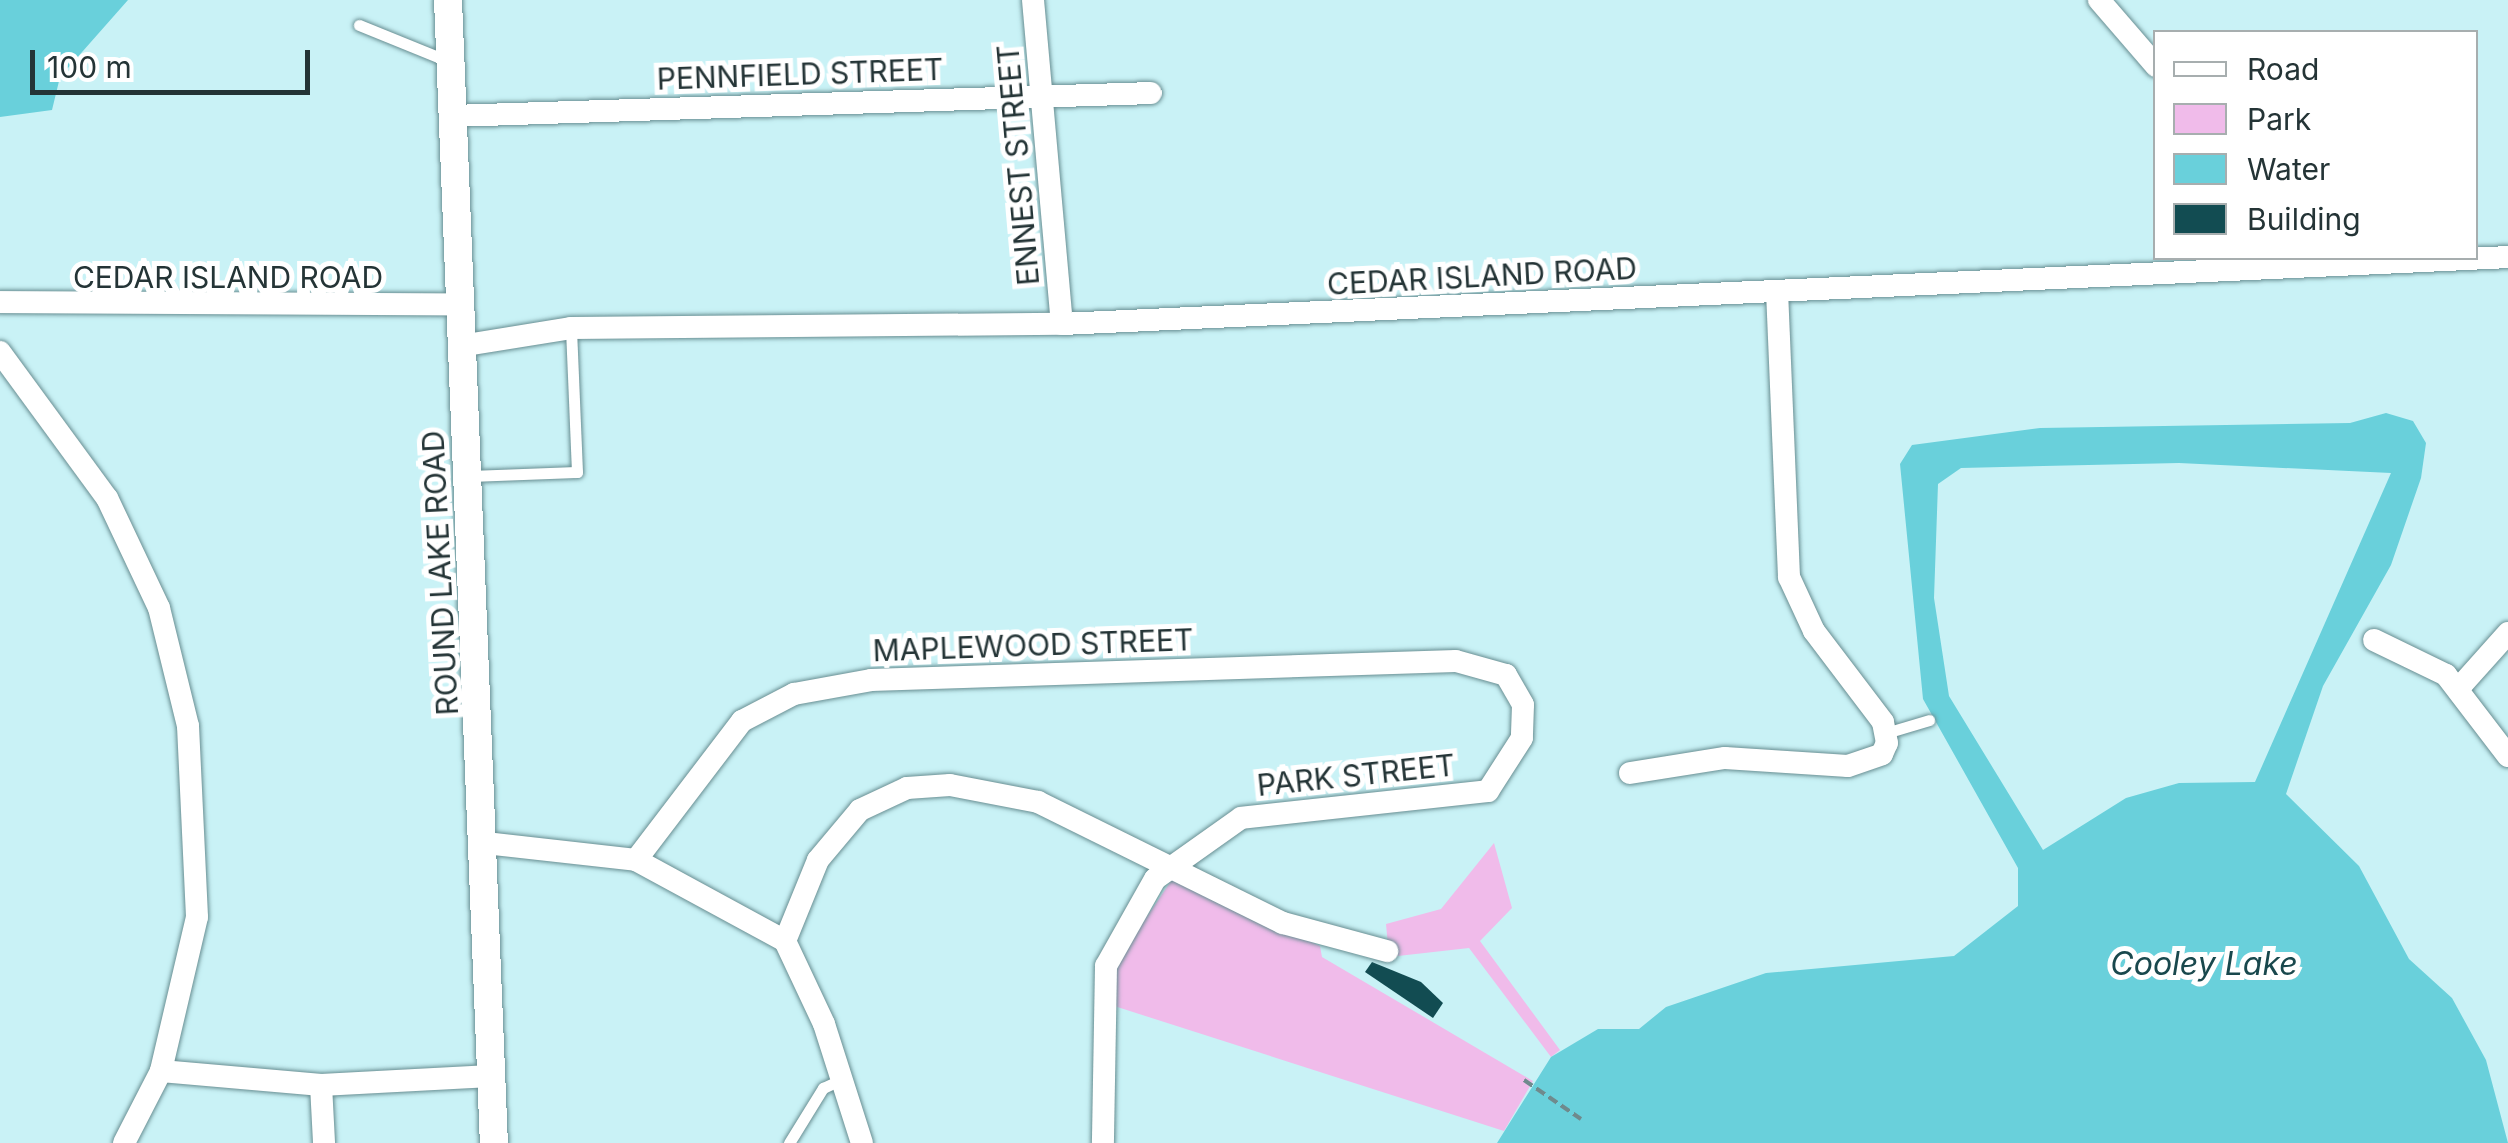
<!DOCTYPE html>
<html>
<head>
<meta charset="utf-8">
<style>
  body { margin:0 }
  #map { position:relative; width:2508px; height:1143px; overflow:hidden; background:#c9f2f6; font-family:Inter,sans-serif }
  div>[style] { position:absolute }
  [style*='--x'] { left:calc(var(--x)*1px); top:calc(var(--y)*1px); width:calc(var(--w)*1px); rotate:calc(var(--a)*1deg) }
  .green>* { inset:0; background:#f0bbea }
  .water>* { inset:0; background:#69d0db }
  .building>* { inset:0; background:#124c52 }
  .path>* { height:4px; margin-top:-2px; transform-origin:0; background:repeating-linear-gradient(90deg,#6f8a8d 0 10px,transparent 0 15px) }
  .roads { filter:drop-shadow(0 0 2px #688e92) drop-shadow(0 0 2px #688e92) }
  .service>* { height:11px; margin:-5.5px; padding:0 5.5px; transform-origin:5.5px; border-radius:5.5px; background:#fff }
  .minor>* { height:22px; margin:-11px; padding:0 11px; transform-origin:11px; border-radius:11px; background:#fff }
  .tertiary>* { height:28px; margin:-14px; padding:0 14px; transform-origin:14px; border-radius:14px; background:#fff }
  span { translate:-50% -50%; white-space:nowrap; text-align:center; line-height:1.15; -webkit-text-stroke:10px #fff; paint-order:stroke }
  .street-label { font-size:30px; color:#243436 }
  .water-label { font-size:32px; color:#19484d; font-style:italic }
  .legend { position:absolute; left:2153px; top:30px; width:325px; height:230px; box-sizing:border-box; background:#fff; border:2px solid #a7aeaf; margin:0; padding:12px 18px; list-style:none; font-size:30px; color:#243436 }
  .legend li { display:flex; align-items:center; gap:20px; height:50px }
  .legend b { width:50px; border:2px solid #a7aeaf }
  .scale { position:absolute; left:30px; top:50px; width:280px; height:45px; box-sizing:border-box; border:5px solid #243436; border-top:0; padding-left:12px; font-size:30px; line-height:35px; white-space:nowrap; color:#243436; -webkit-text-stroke:8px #fff; paint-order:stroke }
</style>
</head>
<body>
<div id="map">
  <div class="green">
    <div style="clip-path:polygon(1494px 843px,1512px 908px,1480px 941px,1560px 1050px,1551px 1057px,1469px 948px,1389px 957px,1386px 924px,1441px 909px)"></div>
    <div style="clip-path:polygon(1173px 878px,1320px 946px,1322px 957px,1533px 1081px,1504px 1131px,1108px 1004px,1113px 967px)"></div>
  </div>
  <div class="water">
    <div style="clip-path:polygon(0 0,128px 0,60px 77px,52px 110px,0 117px)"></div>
    <div style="clip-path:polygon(evenodd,2386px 413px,2413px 421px,2426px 443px,2421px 478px,2391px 565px,2323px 686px,2286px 794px,2359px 866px,2409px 959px,2452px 998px,2486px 1060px,2508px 1143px,1497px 1143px,1551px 1057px,1598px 1029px,1639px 1029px,1666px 1007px,1766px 973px,1954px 956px,2018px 906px,2018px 868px,1923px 699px,1900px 464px,1912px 445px,2040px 428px,2350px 423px,2386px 413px,2179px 463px,2391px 473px,2255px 782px,2179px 783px,2126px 798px,2043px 850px,1949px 696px,1934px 598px,1938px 484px,1961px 468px,2179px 463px)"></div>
  </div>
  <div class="building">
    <div style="clip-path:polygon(1372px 962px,1421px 982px,1443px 1003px,1433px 1018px,1365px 972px)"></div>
  </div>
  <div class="path">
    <div style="--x:1524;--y:1080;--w:69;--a:34.4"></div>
  </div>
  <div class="roads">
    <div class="service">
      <div style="--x:359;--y:25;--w:98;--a:22.1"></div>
      <div style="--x:469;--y:476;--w:108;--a:-2.1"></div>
      <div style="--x:577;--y:472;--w:144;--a:-92.4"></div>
      <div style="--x:1886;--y:733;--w:45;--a:-16.8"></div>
      <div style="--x:789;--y:1143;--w:65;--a:-58.3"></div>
      <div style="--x:823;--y:1088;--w:21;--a:-25"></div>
    </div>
    <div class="minor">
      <div style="--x:1033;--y:0;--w:325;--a:84.9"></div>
      <div style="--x:2099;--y:0;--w:87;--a:49.2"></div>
      <div style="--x:452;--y:116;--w:699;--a:-1.88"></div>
      <div style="--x:0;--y:302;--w:458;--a:0.3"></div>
      <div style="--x:460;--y:346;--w:112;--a:-9.2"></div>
      <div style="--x:571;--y:328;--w:491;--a:-0.5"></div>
      <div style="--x:1062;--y:324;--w:1448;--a:-2.65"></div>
      <div style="--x:0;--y:352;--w:181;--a:53.8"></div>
      <div style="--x:107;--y:498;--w:122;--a:64.7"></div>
      <div style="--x:159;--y:608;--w:122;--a:76.2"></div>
      <div style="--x:188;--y:726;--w:191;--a:87.3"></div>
      <div style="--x:197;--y:917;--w:158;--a:103.2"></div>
      <div style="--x:161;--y:1071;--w:81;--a:117.2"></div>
      <div style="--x:2374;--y:640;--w:80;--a:25.9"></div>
      <div style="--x:2446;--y:675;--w:102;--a:52.6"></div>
      <div style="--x:2458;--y:689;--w:75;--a:-48.2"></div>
      <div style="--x:1630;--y:773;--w:96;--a:-9"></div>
      <div style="--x:1725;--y:758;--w:123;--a:3.7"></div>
      <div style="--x:1848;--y:766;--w:36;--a:-19"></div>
      <div style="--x:1882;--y:754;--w:12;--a:-66"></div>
      <div style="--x:1887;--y:743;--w:21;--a:-101"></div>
      <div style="--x:1883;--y:722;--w:114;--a:-127.2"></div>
      <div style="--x:1814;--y:631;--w:60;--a:-114.8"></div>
      <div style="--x:1789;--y:577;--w:285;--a:-92.4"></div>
      <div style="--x:485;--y:843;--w:152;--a:6.4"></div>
      <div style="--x:636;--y:860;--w:170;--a:28.5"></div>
      <div style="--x:785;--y:941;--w:92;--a:64.8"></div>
      <div style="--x:824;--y:1024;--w:125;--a:72.3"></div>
      <div style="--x:636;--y:860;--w:175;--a:-52.7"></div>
      <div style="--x:742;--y:721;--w:59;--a:-27.4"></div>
      <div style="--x:794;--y:694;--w:78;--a:-10.3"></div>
      <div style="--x:871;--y:680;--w:585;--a:-1.86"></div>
      <div style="--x:1456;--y:661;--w:52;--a:15.6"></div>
      <div style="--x:1506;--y:675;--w:34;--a:60"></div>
      <div style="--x:1523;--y:705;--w:33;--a:92"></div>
      <div style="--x:1522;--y:738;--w:63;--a:122.7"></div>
      <div style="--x:1488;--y:791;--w:248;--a:173.8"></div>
      <div style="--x:1241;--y:818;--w:105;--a:144.7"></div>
      <div style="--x:1155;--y:879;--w:100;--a:119.4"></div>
      <div style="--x:1106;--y:966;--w:177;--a:91"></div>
      <div style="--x:785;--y:941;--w:87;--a:-67.8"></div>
      <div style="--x:818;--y:860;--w:65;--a:-50"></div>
      <div style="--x:860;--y:810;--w:52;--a:-25.1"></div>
      <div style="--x:907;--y:788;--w:43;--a:-4"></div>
      <div style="--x:950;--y:785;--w:90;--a:10.9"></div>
      <div style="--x:1038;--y:802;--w:273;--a:26.3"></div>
      <div style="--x:1283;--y:923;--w:108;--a:15.1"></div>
      <div style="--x:161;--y:1071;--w:161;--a:5"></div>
      <div style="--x:321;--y:1085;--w:170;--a:-3"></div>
      <div style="--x:321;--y:1085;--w:58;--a:87"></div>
    </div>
    <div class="tertiary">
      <div style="--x:448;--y:0;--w:1144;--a:87.7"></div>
    </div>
  </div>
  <div class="street-label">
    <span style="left:800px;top:74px;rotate:-2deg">PENNFIELD STREET</span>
    <span style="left:1018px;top:165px;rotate:-95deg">ENNEST STREET</span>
    <span style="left:1482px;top:276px;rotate:-3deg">CEDAR ISLAND ROAD</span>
    <span style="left:228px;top:277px">CEDAR ISLAND ROAD</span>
    <span style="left:440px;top:573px;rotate:-93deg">ROUND LAKE ROAD</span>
    <span style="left:1033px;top:645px;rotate:-2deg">MAPLEWOOD STREET</span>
    <span style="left:1356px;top:775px;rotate:-6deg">PARK STREET</span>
  </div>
  <div class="water-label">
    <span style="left:2204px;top:964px">Cooley Lake</span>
  </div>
  <ul class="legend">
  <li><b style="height:12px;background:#fff"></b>Road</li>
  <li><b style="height:28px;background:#f0bbea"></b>Park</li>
  <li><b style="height:28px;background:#69d0db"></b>Water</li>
  <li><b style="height:28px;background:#124c52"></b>Building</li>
  </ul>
  <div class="scale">100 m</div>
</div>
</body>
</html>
